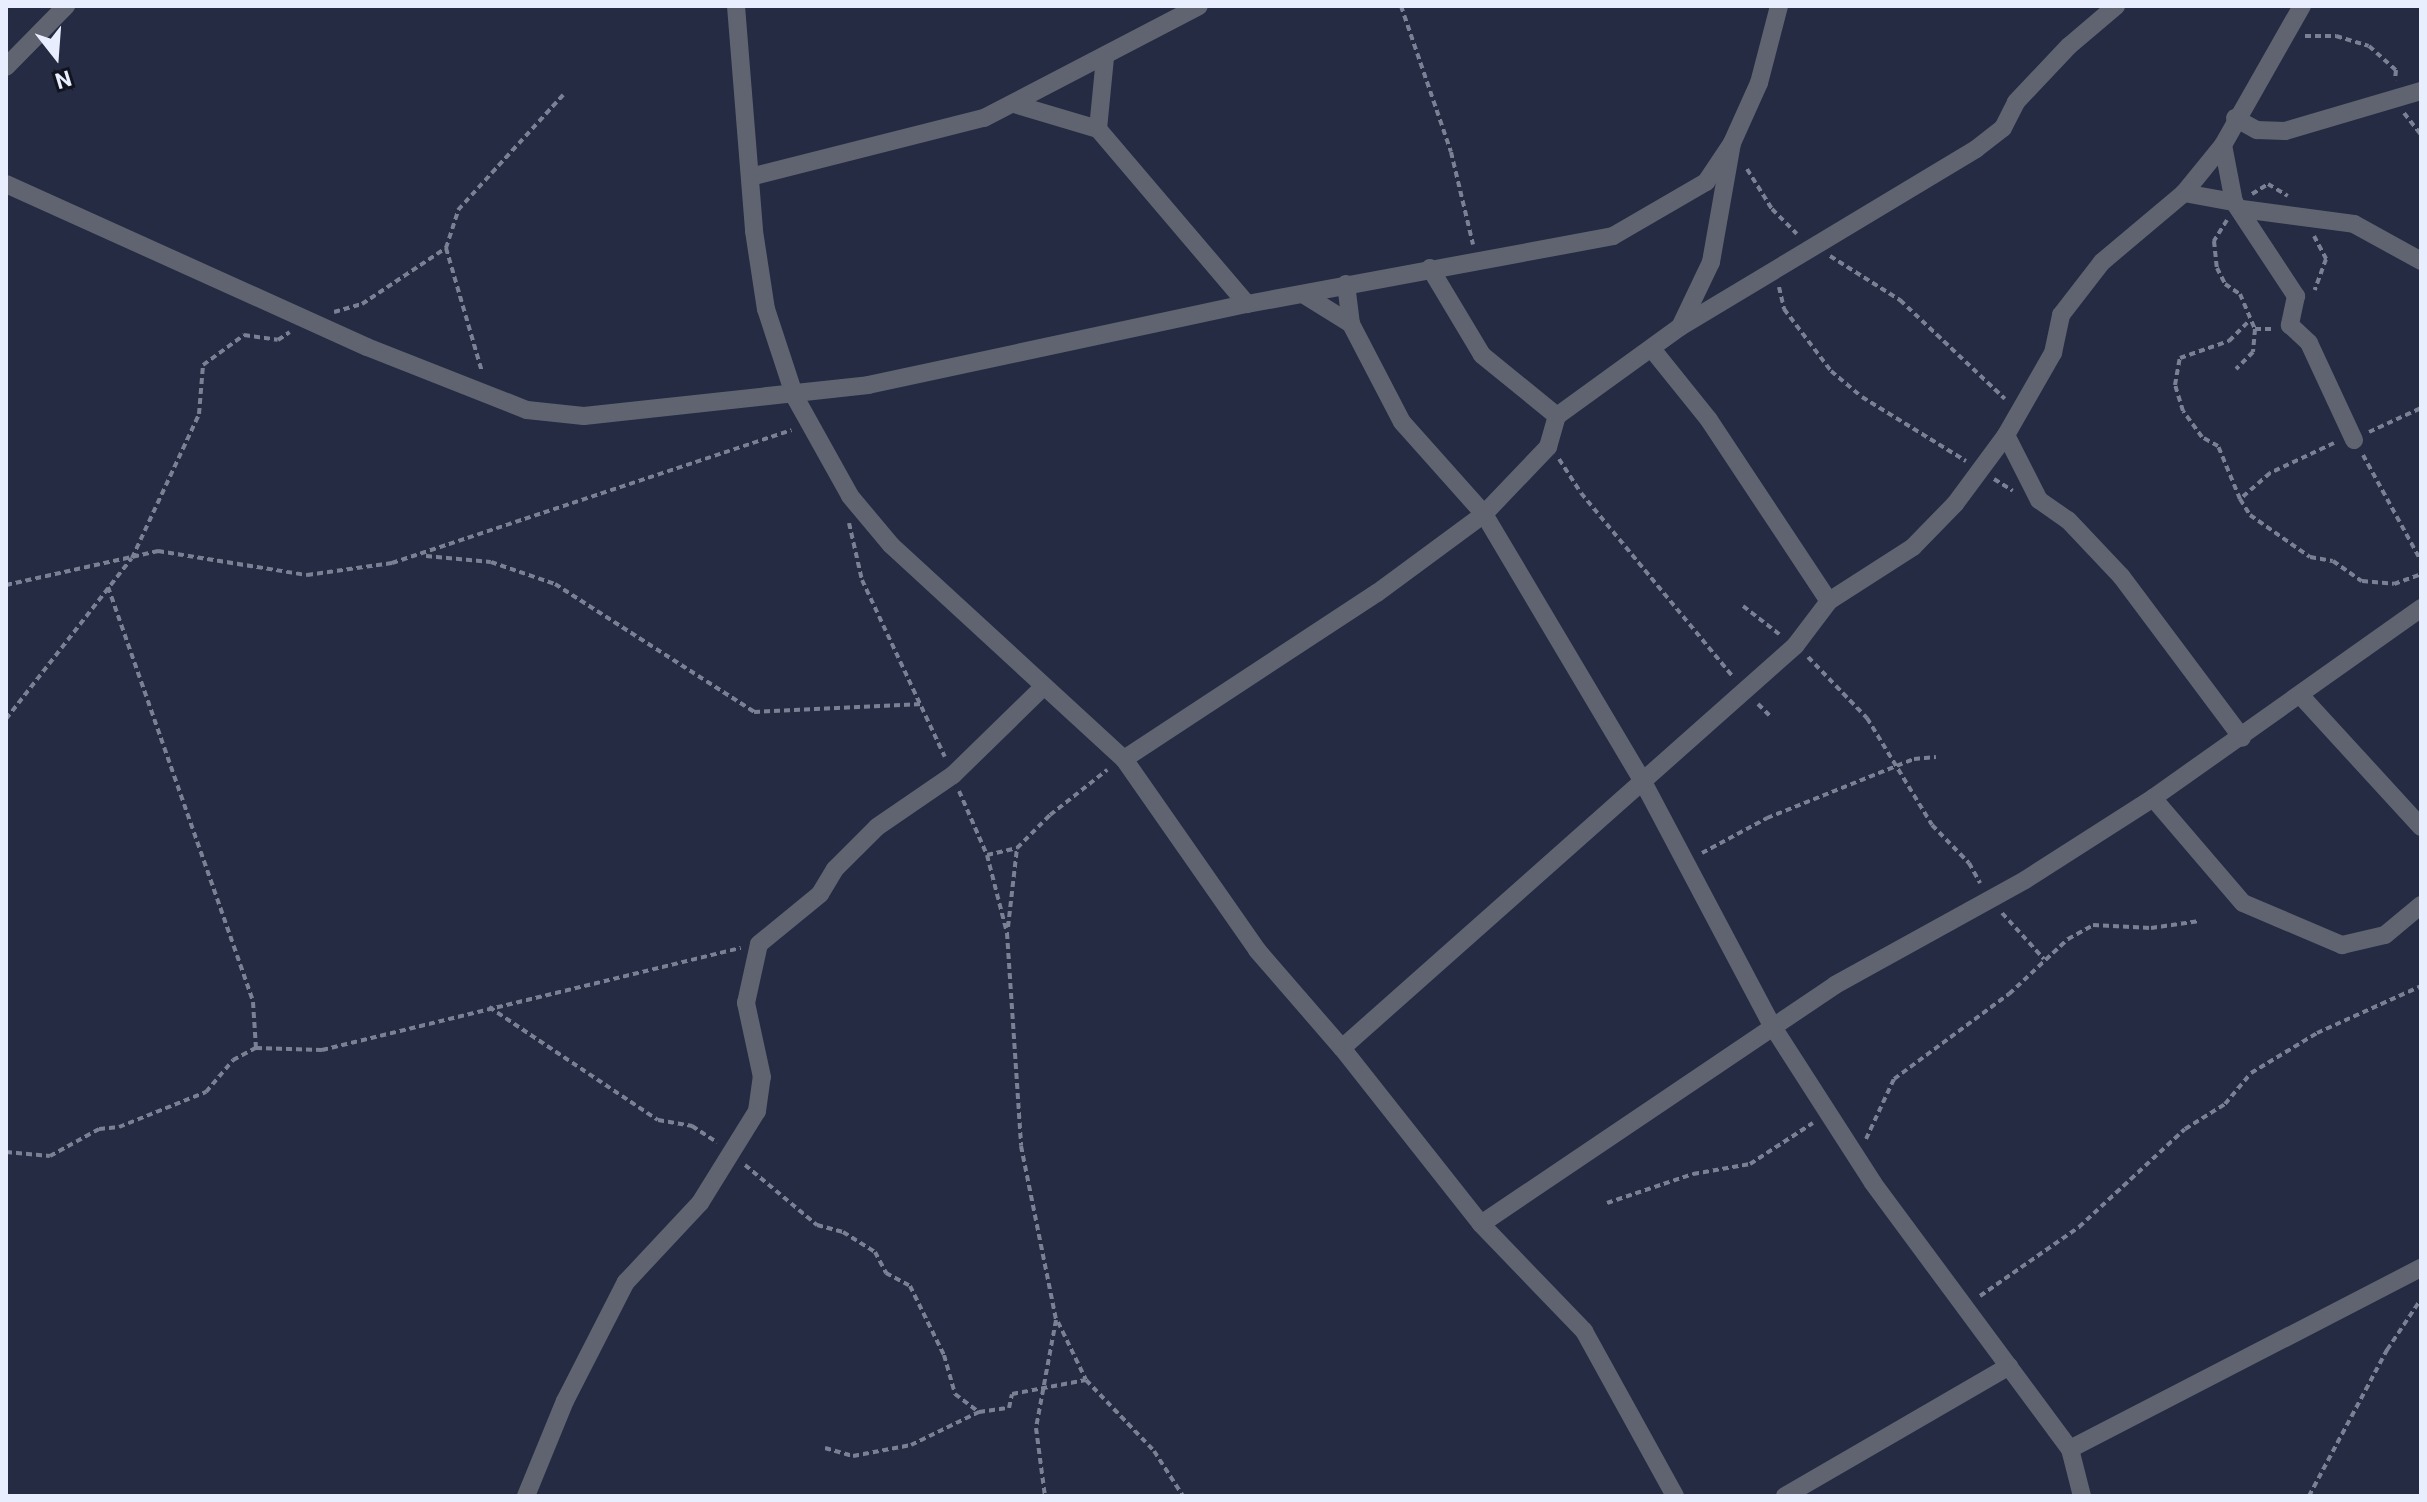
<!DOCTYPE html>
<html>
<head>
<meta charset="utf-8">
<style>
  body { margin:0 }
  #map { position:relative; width:2427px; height:1502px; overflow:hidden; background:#242b42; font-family:Roboto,sans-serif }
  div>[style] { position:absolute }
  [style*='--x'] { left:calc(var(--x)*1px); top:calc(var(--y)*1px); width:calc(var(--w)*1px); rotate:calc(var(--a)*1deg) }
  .path>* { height:4px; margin-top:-2px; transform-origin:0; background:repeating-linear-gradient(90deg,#7b8195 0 6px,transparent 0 10px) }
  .street>* { height:18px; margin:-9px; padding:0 9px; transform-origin:9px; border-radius:9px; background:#606470 }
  span { translate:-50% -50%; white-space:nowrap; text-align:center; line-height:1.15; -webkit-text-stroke:7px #11141e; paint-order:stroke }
  .frame { position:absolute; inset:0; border:8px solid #e9eefe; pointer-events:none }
  .north { position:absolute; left:16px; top:16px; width:80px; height:80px; -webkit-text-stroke:6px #11141e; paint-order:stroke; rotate:163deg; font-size:22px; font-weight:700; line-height:32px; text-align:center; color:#e9eefe }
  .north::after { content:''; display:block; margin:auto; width:28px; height:36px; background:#e9eefe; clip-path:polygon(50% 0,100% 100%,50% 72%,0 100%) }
</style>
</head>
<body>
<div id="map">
  <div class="path">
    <div style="--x:1401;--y:6;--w:154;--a:71.1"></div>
    <div style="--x:1451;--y:152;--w:95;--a:76.6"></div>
    <div style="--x:2305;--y:36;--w:31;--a:0"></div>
    <div style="--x:2336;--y:36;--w:34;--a:17"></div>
    <div style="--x:2369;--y:46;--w:36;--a:42"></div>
    <div style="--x:2396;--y:70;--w:10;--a:96"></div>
    <div style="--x:2404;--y:113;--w:28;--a:52"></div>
    <div style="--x:1747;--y:169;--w:47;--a:58"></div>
    <div style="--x:1772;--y:209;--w:35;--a:45"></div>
    <div style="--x:2252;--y:194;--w:19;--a:-32"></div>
    <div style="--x:2268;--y:184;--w:23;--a:31"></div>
    <div style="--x:2227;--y:220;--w:25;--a:122"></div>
    <div style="--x:2214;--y:241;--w:27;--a:84"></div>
    <div style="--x:2217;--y:268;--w:18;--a:63"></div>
    <div style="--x:2225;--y:284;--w:18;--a:34"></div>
    <div style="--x:2240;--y:294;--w:38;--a:67"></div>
    <div style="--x:2255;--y:329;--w:23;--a:95"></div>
    <div style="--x:2253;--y:352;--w:24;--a:135"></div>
    <div style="--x:2314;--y:236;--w:26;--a:62"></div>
    <div style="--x:2326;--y:259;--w:33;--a:110"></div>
    <div style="--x:446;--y:248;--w:129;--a:73.8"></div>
    <div style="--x:1830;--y:256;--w:83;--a:32.2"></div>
    <div style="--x:1900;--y:300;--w:144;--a:43.3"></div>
    <div style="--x:1779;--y:287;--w:23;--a:77"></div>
    <div style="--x:1784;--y:309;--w:78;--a:52.8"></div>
    <div style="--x:1831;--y:371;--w:40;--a:40"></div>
    <div style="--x:1862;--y:397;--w:122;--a:31.6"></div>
    <div style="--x:334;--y:312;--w:29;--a:-16"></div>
    <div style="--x:362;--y:304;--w:101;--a:-33.7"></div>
    <div style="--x:446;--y:248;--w:40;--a:-72"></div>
    <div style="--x:458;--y:210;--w:156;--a:-47.6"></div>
    <div style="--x:2255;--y:329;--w:17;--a:0"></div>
    <div style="--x:2369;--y:432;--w:57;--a:-24.8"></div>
    <div style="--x:2334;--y:443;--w:71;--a:154.9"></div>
    <div style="--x:2270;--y:473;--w:40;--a:139"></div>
    <div style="--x:2240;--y:499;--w:19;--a:58"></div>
    <div style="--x:2250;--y:515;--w:73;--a:35"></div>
    <div style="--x:2310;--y:557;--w:23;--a:10"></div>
    <div style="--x:2333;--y:561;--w:35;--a:35"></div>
    <div style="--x:2362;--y:581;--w:32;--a:5"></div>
    <div style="--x:2394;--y:584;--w:29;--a:-20"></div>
    <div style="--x:2363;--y:455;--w:121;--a:61.3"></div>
    <div style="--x:1559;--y:459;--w:40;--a:57.1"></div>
    <div style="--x:1581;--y:493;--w:239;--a:50.4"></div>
    <div style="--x:1994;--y:479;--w:22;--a:32"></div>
    <div style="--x:2240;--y:499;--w:57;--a:-112.5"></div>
    <div style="--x:2218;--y:446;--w:18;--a:-151"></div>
    <div style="--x:2202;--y:437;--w:32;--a:-126"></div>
    <div style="--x:2183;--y:411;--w:27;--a:-107"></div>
    <div style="--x:2175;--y:385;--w:27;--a:-80"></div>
    <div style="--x:2180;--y:358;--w:52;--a:-19.1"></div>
    <div style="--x:2229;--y:341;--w:27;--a:-45"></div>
    <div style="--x:849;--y:523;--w:58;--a:77.2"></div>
    <div style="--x:862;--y:580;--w:195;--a:64.9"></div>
    <div style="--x:426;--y:556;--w:65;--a:5.3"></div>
    <div style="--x:491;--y:562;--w:68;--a:19"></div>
    <div style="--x:555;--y:584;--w:237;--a:32.7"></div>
    <div style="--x:754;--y:712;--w:169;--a:-2.7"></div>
    <div style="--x:6;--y:585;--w:156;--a:-12.6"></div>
    <div style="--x:158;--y:551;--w:151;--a:9.2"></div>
    <div style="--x:307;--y:575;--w:86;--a:-8"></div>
    <div style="--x:392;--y:563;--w:421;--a:-18.4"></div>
    <div style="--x:108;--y:587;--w:440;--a:70.7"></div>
    <div style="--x:253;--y:1002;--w:46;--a:86.3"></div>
    <div style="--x:1743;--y:606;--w:46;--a:37.9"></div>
    <div style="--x:1808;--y:657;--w:85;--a:46"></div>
    <div style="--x:1867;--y:718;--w:125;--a:58.7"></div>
    <div style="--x:1932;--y:825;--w:53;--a:45.8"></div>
    <div style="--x:1969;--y:863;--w:23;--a:61"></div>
    <div style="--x:1758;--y:704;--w:17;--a:45"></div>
    <div style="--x:6;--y:719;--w:204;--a:-52"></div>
    <div style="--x:132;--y:558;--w:159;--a:-65"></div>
    <div style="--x:199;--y:414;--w:49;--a:-85.3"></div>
    <div style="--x:203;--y:365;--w:51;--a:-36.2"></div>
    <div style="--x:244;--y:335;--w:34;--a:8"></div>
    <div style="--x:278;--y:340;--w:14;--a:-34"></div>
    <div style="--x:959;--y:791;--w:70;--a:66.4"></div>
    <div style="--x:987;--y:855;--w:81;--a:75.6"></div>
    <div style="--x:1007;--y:933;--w:213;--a:86.2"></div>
    <div style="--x:1021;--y:1146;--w:177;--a:78.6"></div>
    <div style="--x:1056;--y:1320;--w:110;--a:100.5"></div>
    <div style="--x:1036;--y:1428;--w:69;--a:82.5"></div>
    <div style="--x:1702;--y:853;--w:74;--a:-28.3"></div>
    <div style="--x:1767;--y:818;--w:158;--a:-21.9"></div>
    <div style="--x:1914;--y:759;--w:22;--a:-5"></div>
    <div style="--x:987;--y:855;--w:31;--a:-13"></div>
    <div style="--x:2002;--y:913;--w:62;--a:47.6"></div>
    <div style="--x:1008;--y:927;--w:80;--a:-83.5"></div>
    <div style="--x:1017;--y:848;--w:47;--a:-45"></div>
    <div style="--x:1050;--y:815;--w:73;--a:-38.3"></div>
    <div style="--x:489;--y:1007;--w:203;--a:33.8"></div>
    <div style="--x:658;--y:1120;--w:35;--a:10"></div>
    <div style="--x:692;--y:1126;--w:30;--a:33"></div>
    <div style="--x:1866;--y:1139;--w:66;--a:-65"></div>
    <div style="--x:1894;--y:1079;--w:143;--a:-36.5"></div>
    <div style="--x:2009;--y:994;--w:81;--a:-43"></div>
    <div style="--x:2068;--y:939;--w:29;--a:-29"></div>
    <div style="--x:2093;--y:925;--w:58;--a:3"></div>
    <div style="--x:2151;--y:928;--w:49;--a:-8.3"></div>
    <div style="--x:6;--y:1152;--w:44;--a:5.2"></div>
    <div style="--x:50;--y:1156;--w:56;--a:-28.9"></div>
    <div style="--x:99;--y:1129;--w:20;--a:-6"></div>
    <div style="--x:119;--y:1127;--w:94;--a:-21.9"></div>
    <div style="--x:206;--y:1092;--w:42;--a:-49.8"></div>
    <div style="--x:233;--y:1060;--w:26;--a:-28"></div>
    <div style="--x:256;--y:1048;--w:66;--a:1.7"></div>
    <div style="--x:322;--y:1050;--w:431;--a:-13.7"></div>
    <div style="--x:745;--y:1165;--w:94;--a:39.8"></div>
    <div style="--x:817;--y:1225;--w:27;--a:15"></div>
    <div style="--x:843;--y:1232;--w:38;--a:32"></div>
    <div style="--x:875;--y:1252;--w:24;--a:62"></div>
    <div style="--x:886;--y:1273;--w:27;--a:28"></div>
    <div style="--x:910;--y:1286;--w:77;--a:63.8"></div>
    <div style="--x:944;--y:1355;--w:41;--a:74.2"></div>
    <div style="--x:955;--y:1394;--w:30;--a:37"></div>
    <div style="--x:1607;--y:1203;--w:91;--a:-18.6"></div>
    <div style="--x:1693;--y:1174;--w:58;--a:-10"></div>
    <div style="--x:1750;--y:1164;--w:75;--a:-33.1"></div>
    <div style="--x:1980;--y:1296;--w:121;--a:-34.9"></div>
    <div style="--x:2079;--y:1227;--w:144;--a:-42.8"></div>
    <div style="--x:2185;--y:1129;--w:47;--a:-32"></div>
    <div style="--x:2225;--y:1104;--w:40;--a:-50"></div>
    <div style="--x:2251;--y:1073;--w:77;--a:-31.2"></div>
    <div style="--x:2317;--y:1033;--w:114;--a:-24.3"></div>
    <div style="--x:1058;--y:1322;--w:64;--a:64.2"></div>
    <div style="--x:1086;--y:1380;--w:98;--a:46.2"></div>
    <div style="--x:1154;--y:1451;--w:54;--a:57.2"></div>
    <div style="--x:825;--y:1448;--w:29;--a:16"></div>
    <div style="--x:853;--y:1456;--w:59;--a:-10.7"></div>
    <div style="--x:911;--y:1445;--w:76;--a:-25.9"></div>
    <div style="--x:979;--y:1412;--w:30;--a:-8"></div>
    <div style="--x:1009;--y:1408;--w:14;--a:-78"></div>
    <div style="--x:1012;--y:1394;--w:75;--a:-10.7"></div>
    <div style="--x:2309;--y:1496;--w:166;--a:-61.9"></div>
    <div style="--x:2387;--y:1350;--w:61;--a:-56.3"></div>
  </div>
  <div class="street">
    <div style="--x:736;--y:6;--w:226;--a:85.4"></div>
    <div style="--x:754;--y:231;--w:79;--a:81.3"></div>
    <div style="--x:766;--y:309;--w:93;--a:71.8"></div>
    <div style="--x:795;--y:397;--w:113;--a:60.9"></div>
    <div style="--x:850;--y:496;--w:64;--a:50.1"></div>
    <div style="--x:891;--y:545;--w:316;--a:42.6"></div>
    <div style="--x:1124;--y:759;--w:233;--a:55.1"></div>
    <div style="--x:1257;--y:950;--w:130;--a:49.1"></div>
    <div style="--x:1342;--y:1048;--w:224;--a:51.7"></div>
    <div style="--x:1481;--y:1224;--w:149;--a:46.1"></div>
    <div style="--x:1584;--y:1331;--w:188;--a:61.1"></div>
    <div style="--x:6;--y:67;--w:86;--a:-45.5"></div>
    <div style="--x:1014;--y:104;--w:88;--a:16.6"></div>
    <div style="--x:1098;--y:129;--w:230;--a:49.6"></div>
    <div style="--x:2235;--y:118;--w:25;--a:29"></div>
    <div style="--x:2257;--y:130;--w:28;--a:2"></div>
    <div style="--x:2285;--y:131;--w:142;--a:-16.4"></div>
    <div style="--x:1098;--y:129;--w:72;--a:-84.4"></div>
    <div style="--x:2223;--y:145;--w:58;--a:79.1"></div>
    <div style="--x:2234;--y:202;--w:113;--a:56.6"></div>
    <div style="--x:2296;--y:296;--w:30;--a:102"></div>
    <div style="--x:2290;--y:325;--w:26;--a:43"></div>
    <div style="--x:2309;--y:343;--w:107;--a:65.1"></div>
    <div style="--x:750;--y:177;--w:241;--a:-14.2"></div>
    <div style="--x:984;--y:118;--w:242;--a:-27.5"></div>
    <div style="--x:6;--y:184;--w:396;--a:24.3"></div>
    <div style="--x:367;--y:347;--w:172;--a:21.5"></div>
    <div style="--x:527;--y:410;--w:57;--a:6"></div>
    <div style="--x:584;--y:416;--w:286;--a:-6.2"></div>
    <div style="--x:868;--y:385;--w:388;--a:-12.1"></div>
    <div style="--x:1247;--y:304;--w:372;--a:-10.5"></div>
    <div style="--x:1613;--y:236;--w:108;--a:-30.1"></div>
    <div style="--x:1706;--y:182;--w:47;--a:-56.3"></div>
    <div style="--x:2184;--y:193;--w:51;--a:10.2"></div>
    <div style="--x:2242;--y:209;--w:113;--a:7.6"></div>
    <div style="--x:2354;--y:224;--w:77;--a:28.9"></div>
    <div style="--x:1430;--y:268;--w:101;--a:59.1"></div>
    <div style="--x:1482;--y:355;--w:97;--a:39.1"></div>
    <div style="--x:1346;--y:284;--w:40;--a:82.9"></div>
    <div style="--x:1351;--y:324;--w:110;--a:62.5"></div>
    <div style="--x:1402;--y:422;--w:123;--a:48.3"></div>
    <div style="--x:1484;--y:514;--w:309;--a:59.3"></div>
    <div style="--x:1642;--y:780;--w:280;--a:62.1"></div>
    <div style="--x:1773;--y:1027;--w:185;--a:57.3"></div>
    <div style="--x:1873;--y:1183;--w:331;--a:53.5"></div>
    <div style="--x:2070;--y:1449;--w:49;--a:75.7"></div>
    <div style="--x:1303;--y:294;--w:57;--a:32"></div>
    <div style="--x:1680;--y:327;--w:72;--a:-64.5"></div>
    <div style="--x:1711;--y:262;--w:121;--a:-80"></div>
    <div style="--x:1732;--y:143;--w:66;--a:-65.8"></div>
    <div style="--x:1759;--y:83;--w:80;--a:-75.4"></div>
    <div style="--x:1652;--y:349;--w:91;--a:51.2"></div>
    <div style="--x:1709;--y:420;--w:217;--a:56.5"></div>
    <div style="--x:2006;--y:435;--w:73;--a:63.1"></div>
    <div style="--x:2039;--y:500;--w:35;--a:35"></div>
    <div style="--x:2068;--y:520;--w:77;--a:46.6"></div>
    <div style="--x:2121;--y:576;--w:202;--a:53.2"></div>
    <div style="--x:2301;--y:696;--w:178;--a:47.5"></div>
    <div style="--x:1124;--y:759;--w:303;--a:-33.3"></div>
    <div style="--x:1377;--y:593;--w:133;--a:-36.4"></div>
    <div style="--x:1484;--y:514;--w:93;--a:-46.3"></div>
    <div style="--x:1548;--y:447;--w:32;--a:-74"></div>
    <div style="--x:1557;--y:416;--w:152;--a:-35.9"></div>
    <div style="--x:1680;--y:327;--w:345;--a:-31"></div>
    <div style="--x:1976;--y:149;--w:34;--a:-38"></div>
    <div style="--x:2003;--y:128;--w:29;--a:-63"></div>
    <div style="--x:2016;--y:102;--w:77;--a:-46.6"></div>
    <div style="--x:2069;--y:46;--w:62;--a:-40.4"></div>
    <div style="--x:2153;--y:798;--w:138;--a:49.4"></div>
    <div style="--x:2243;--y:903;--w:108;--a:23"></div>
    <div style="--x:2342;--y:945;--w:44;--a:-13.1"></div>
    <div style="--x:2385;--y:935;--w:47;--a:-39.8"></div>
    <div style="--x:1342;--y:1048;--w:606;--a:-41.59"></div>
    <div style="--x:1795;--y:646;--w:56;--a:-52.9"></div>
    <div style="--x:1829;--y:601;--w:100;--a:-32.7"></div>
    <div style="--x:1913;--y:547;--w:60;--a:-45.7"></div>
    <div style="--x:1955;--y:504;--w:86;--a:-53.5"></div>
    <div style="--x:2006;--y:435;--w:95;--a:-60.2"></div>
    <div style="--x:2053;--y:353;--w:39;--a:-78"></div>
    <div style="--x:2061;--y:315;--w:67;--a:-52.3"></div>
    <div style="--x:2102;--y:262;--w:107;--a:-40.1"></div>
    <div style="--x:2184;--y:193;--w:62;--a:-50.9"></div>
    <div style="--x:2223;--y:145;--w:160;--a:-60.4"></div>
    <div style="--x:1481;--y:1224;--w:427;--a:-34"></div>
    <div style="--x:1835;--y:985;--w:217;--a:-28.9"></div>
    <div style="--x:2025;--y:880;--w:152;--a:-32.6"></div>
    <div style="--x:2153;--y:798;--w:329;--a:-35.3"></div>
    <div style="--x:2070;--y:1449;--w:395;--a:-27.3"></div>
    <div style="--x:526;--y:1496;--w:103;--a:-67.7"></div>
    <div style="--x:565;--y:1401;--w:134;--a:-62.9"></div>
    <div style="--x:626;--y:1282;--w:108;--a:-46.9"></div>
    <div style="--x:700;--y:1203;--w:108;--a:-58.2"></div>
    <div style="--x:757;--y:1111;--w:34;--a:-82"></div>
    <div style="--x:762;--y:1077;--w:76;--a:-102.2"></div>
    <div style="--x:746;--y:1003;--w:60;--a:-77.6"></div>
    <div style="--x:759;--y:944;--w:79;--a:-39.3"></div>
    <div style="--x:820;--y:894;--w:29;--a:-59"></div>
    <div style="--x:835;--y:869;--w:59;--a:-45"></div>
    <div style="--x:877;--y:827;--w:92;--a:-34.4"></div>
    <div style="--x:953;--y:775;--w:124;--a:-44.3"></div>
    <div style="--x:1785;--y:1496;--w:259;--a:-30.1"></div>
  </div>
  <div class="frame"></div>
  <div class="north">N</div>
</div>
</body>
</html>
